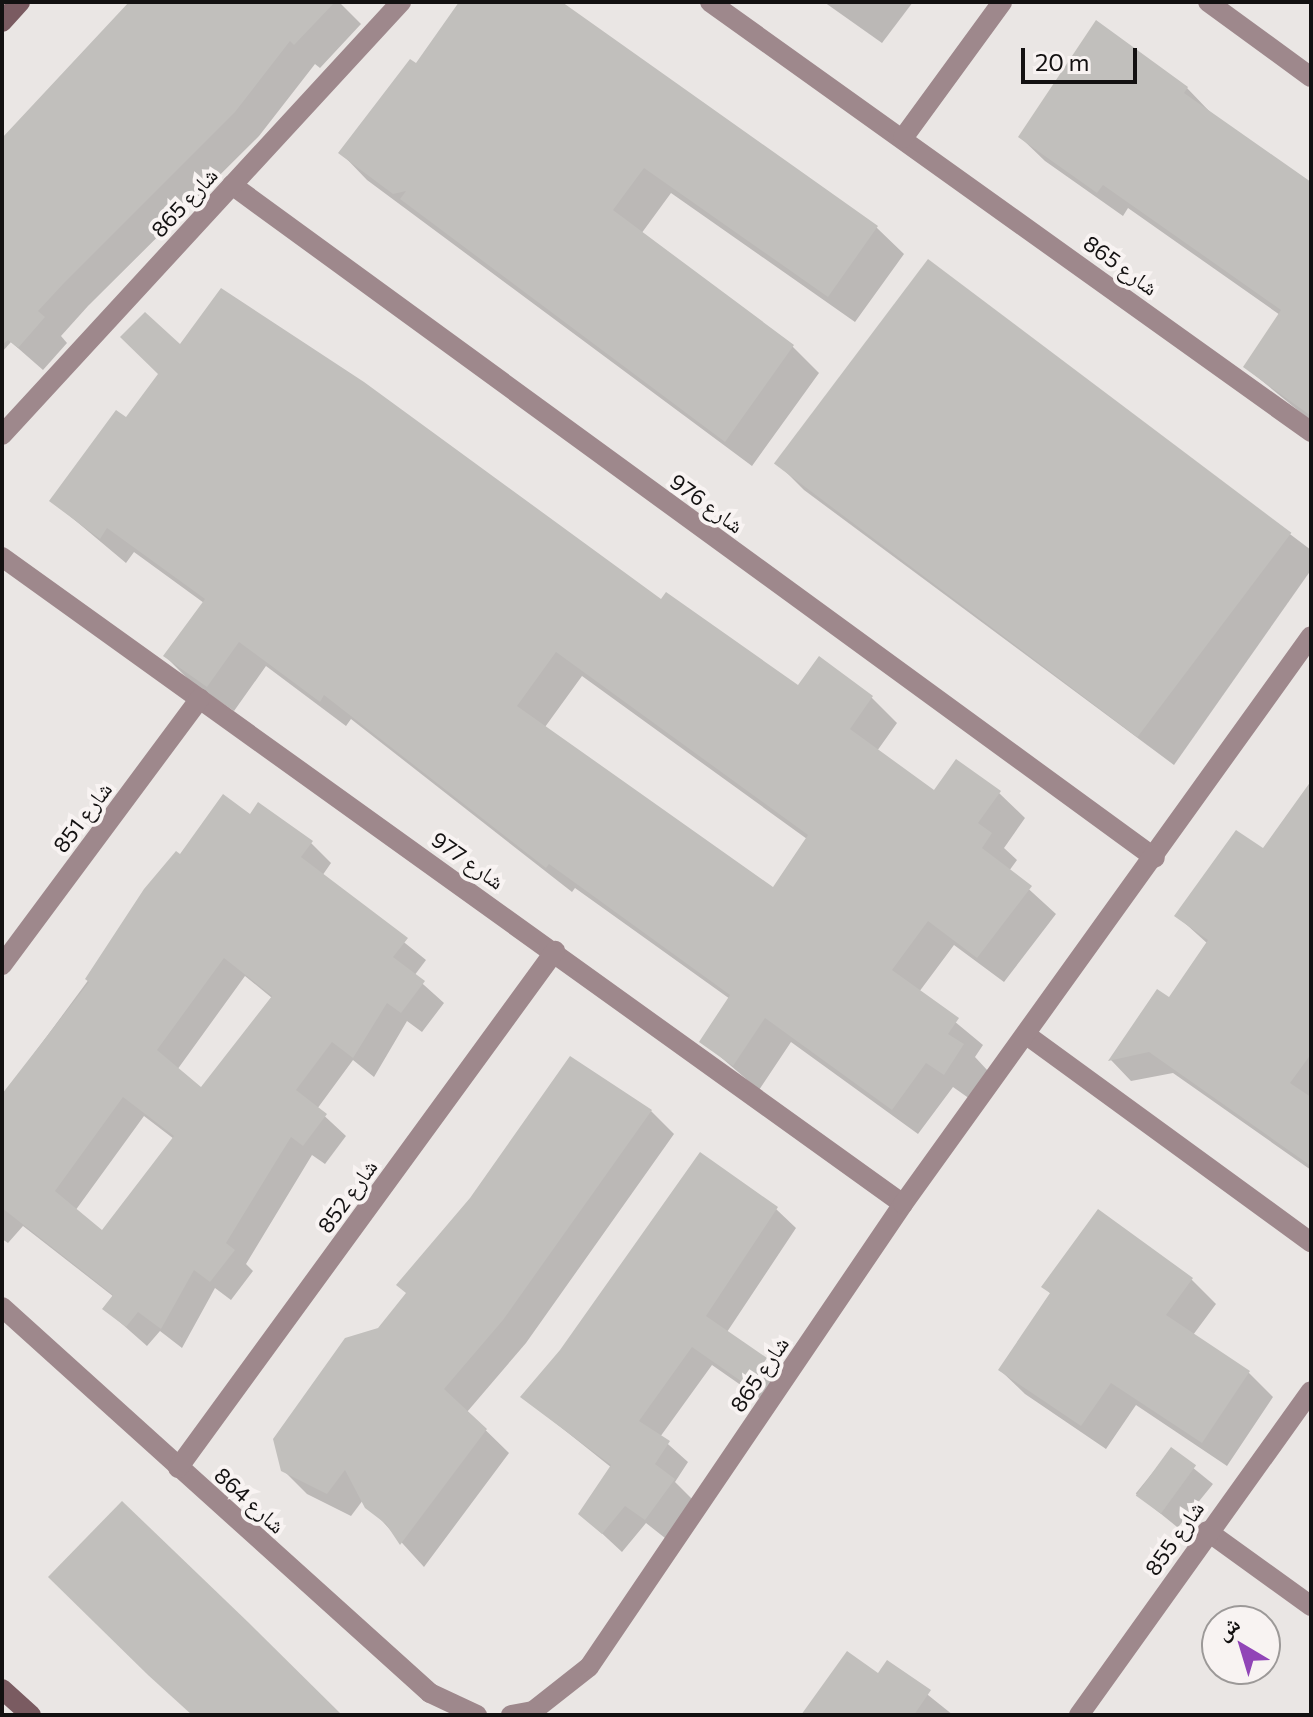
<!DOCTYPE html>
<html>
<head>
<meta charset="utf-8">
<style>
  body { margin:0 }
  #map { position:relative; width:1313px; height:1717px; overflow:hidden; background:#eae6e4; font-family:Commissioner,"Noto Naskh Arabic",sans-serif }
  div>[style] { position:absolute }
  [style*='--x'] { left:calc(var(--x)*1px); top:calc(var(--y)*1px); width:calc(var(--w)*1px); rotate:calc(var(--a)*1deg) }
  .shadow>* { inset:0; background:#0003; transform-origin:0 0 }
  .building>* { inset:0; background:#c1bfbc; transform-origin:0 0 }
  .street>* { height:20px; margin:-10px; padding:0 10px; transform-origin:10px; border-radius:10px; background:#9e888c }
  .secondary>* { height:20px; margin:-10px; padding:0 10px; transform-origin:10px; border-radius:10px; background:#7a5b61 }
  span { translate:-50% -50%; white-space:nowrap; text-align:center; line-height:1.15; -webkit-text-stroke:8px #f8f3f2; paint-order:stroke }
  .street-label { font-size:22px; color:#131111 }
  .frame { position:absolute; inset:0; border:4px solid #131111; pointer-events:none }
  .north { position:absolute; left:1201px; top:1605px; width:80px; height:80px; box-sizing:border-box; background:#f8f3f2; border:2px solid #9c9998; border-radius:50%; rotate:322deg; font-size:22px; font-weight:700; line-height:32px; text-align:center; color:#131111 }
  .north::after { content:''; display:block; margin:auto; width:28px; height:36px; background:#9145b7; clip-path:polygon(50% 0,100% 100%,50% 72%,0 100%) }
  .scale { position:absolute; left:1021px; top:48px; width:116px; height:36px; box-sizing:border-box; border:4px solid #131111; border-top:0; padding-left:10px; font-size:24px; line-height:28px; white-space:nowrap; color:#131111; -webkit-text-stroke:6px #f8f3f2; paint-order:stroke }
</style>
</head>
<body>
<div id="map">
  <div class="shadow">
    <div style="clip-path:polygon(132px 2px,339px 2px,361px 24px,320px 68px,315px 64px,259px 136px,88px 306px,61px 336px,67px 343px,43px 370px,11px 342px,2px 352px,2px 140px)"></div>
    <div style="clip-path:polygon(462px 2px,558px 2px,877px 228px,904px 254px,855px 322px,671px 193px,641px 234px,792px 346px,819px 373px,752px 466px,367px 180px,341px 153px,416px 66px)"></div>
    <div style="clip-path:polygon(824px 2px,913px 2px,882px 43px)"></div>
    <div style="clip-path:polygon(1187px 88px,1211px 113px,1311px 185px,1311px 421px,1245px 367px,1280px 315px,1128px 208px,1123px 216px,1045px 161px,1020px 137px)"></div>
    <div style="clip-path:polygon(929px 262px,1311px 550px,1311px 570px,1174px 765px,804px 490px,777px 463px)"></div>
    <div style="clip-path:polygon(evenodd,180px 347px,661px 602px,799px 688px,872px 698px,897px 723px,877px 751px,934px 792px,999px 793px,1025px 818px,1004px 848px,1017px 860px,1009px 871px,1056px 914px,1004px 982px,954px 945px,919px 992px,983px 1045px,975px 1057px,988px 1071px,970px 1099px,953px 1087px,918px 1134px,791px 1042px,759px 1090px,702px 1041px,730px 999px,575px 888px,572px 892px,351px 719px,346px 726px,266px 666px,234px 711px,191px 682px,165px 656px,204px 603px,134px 552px,126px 563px,52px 501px,127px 420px,180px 347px,582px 676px,807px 839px,774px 889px,545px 727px,582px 676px)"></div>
    <div style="clip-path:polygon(1311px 785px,1311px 1170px,1173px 1073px,1131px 1081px,1111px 1060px,1158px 992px,1170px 1000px,1208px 944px,1177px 916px,1264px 851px)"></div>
    <div style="clip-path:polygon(evenodd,250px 816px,311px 843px,331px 863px,322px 876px,426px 960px,414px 976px,444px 1003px,422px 1032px,407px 1021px,374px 1077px,353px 1060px,317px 1109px,346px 1136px,325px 1164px,312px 1155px,246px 1264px,253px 1271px,231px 1300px,215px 1288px,182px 1348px,160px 1331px,147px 1346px,105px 1309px,114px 1297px,23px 1226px,8px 1243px,2px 1239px,2px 1097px,180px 856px,250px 816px,245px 976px,272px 998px,201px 1090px,177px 1070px,245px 976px,250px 816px,144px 1116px,174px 1139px,102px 1233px,75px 1211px,144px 1116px)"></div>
    <div style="clip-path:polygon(651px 1111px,674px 1134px,526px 1343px,467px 1412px,509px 1453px,424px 1567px,363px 1500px,351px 1516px,307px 1494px,283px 1470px,379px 1330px)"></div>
    <div style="clip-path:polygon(776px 1209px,796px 1228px,727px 1332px,785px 1379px,768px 1404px,712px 1365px,660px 1437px,688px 1462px,675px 1482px,693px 1500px,665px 1538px,646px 1523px,622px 1552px,580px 1513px,612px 1468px,523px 1397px)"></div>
    <div style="clip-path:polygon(1192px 1280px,1216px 1304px,1193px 1335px,1249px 1373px,1273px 1397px,1227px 1466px,1136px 1405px,1106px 1449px,1025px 1394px,1000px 1370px,1051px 1294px,1044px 1287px)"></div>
    <div style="left:1171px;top:1450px;width:54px;height:56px;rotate:39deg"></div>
    <div style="clip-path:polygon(888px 1663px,953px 1715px,805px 1715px,878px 1676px)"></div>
  </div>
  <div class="building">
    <div style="clip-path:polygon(129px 2px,335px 2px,294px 45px,290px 41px,235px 112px,64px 283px,38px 311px,45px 317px,18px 348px,8px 340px,2px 345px,2px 138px)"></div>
    <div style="clip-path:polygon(459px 2px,562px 2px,878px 226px,828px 297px,644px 168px,613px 210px,794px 345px,725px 442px,400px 199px,406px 191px,393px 194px,338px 153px,410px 59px,416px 63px)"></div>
    <div style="clip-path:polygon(1096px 20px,1188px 87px,1184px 93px,1311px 182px,1311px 416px,1243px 367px,1281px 310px,1103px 185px,1097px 193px,1018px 137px)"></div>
    <div style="left:928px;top:259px;width:455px;height:256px;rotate:37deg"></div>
    <div style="clip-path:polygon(evenodd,221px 288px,364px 382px,661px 599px,666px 592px,798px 685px,819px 656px,873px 696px,850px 729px,934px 790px,956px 759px,1001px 791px,978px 823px,992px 833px,982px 848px,1032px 886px,977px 958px,928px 921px,892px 970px,959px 1018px,948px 1034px,964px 1044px,944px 1075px,926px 1063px,892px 1110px,765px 1018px,733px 1066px,699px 1042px,730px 995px,549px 864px,546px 868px,324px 695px,320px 702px,239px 642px,207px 687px,163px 656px,205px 599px,107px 528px,100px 539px,49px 501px,116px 410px,126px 417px,158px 374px,120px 337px,145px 312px,180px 344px,221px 288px,556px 652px,808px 835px,773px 887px,517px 706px,556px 652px)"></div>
    <div style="clip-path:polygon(1311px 781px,1311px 1054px,1290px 1083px,1311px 1097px,1311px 1166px,1149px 1052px,1108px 1061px,1157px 989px,1169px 997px,1208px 940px,1174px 916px,1236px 830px,1263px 848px)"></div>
    <div style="clip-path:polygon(evenodd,223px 794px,250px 814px,258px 802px,313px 841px,301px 857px,408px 938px,393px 957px,425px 981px,401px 1013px,387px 1003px,353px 1058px,332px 1042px,296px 1090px,327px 1114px,303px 1146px,291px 1137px,226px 1243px,235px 1250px,210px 1282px,194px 1270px,161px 1329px,138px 1312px,126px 1327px,102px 1309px,113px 1295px,2px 1208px,2px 1094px,89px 982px,85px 979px,144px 889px,176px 851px,180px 854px,223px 794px,224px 958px,272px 996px,201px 1087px,157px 1050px,224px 958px,223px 794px,123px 1097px,174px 1136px,102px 1230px,55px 1191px,123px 1097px)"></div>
    <div style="clip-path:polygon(570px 1056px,652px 1110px,503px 1320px,444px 1389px,487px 1429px,400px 1545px,386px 1524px,365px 1508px,345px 1470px,327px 1494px,281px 1471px,273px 1439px,345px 1338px,378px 1328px,406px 1293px,396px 1285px,470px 1198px)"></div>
    <div style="clip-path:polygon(700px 1152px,778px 1207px,706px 1316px,767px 1358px,748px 1386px,692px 1347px,639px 1421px,670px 1441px,655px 1464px,675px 1479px,645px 1520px,625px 1506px,602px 1534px,578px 1514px,611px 1465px,520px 1397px,560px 1350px)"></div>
    <div style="clip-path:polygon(1098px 1209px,1193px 1278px,1166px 1315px,1250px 1371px,1202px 1443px,1111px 1383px,1081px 1426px,998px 1370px,1050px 1293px,1041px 1287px)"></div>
    <div style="left:1171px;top:1447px;width:31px;height:60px;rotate:36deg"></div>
    <div style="clip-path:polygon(122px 1501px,249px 1623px,342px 1715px,192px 1715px,148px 1675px,48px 1577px)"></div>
    <div style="clip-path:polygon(847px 1651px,878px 1673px,887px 1660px,931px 1690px,914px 1715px,801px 1715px)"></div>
  </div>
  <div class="street">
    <div style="--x:710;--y:2;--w:739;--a:35.58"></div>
    <div style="--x:1208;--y:2;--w:127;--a:36.1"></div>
    <div style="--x:903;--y:138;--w:168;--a:-53.9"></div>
    <div style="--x:232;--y:185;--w:1142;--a:36.1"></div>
    <div style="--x:2;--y:435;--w:589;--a:-47.34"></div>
    <div style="--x:2;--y:557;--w:1109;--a:35.68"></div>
    <div style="--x:2;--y:965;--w:332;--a:-53.4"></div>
    <div style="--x:1028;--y:1036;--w:350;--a:36.1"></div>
    <div style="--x:2;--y:1307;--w:576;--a:42.05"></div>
    <div style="--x:430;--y:1693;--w:52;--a:25.1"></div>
    <div style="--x:178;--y:1468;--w:640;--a:-53.9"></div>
    <div style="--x:1207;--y:1531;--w:128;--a:35.8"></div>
    <div style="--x:511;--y:1715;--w:22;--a:-10"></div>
    <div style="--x:533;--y:1711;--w:71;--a:-38.2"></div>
    <div style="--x:589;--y:1667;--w:559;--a:-55.86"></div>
    <div style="--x:903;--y:1204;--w:699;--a:-54.31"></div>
    <div style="--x:1079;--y:1715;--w:398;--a:-54.4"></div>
  </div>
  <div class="secondary">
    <div style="--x:2;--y:22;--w:27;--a:-48"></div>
    <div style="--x:2;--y:1689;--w:39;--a:42"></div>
  </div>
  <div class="street-label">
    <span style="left:184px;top:202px;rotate:-47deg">شارع 865</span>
    <span style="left:1121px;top:265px;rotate:36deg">شارع 865</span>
    <span style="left:707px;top:503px;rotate:36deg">شارع 976</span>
    <span style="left:82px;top:817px;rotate:-53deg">شارع 851</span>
    <span style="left:468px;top:860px;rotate:35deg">شارع 977</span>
    <span style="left:347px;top:1196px;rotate:-54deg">شارع 852</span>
    <span style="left:759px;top:1374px;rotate:-56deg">شارع 865</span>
    <span style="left:250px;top:1500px;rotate:42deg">شارع 864</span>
    <span style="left:1174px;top:1538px;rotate:-55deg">شارع 855</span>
  </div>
  <div class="frame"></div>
  <div class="north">ش</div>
  <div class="scale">20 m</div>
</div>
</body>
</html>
